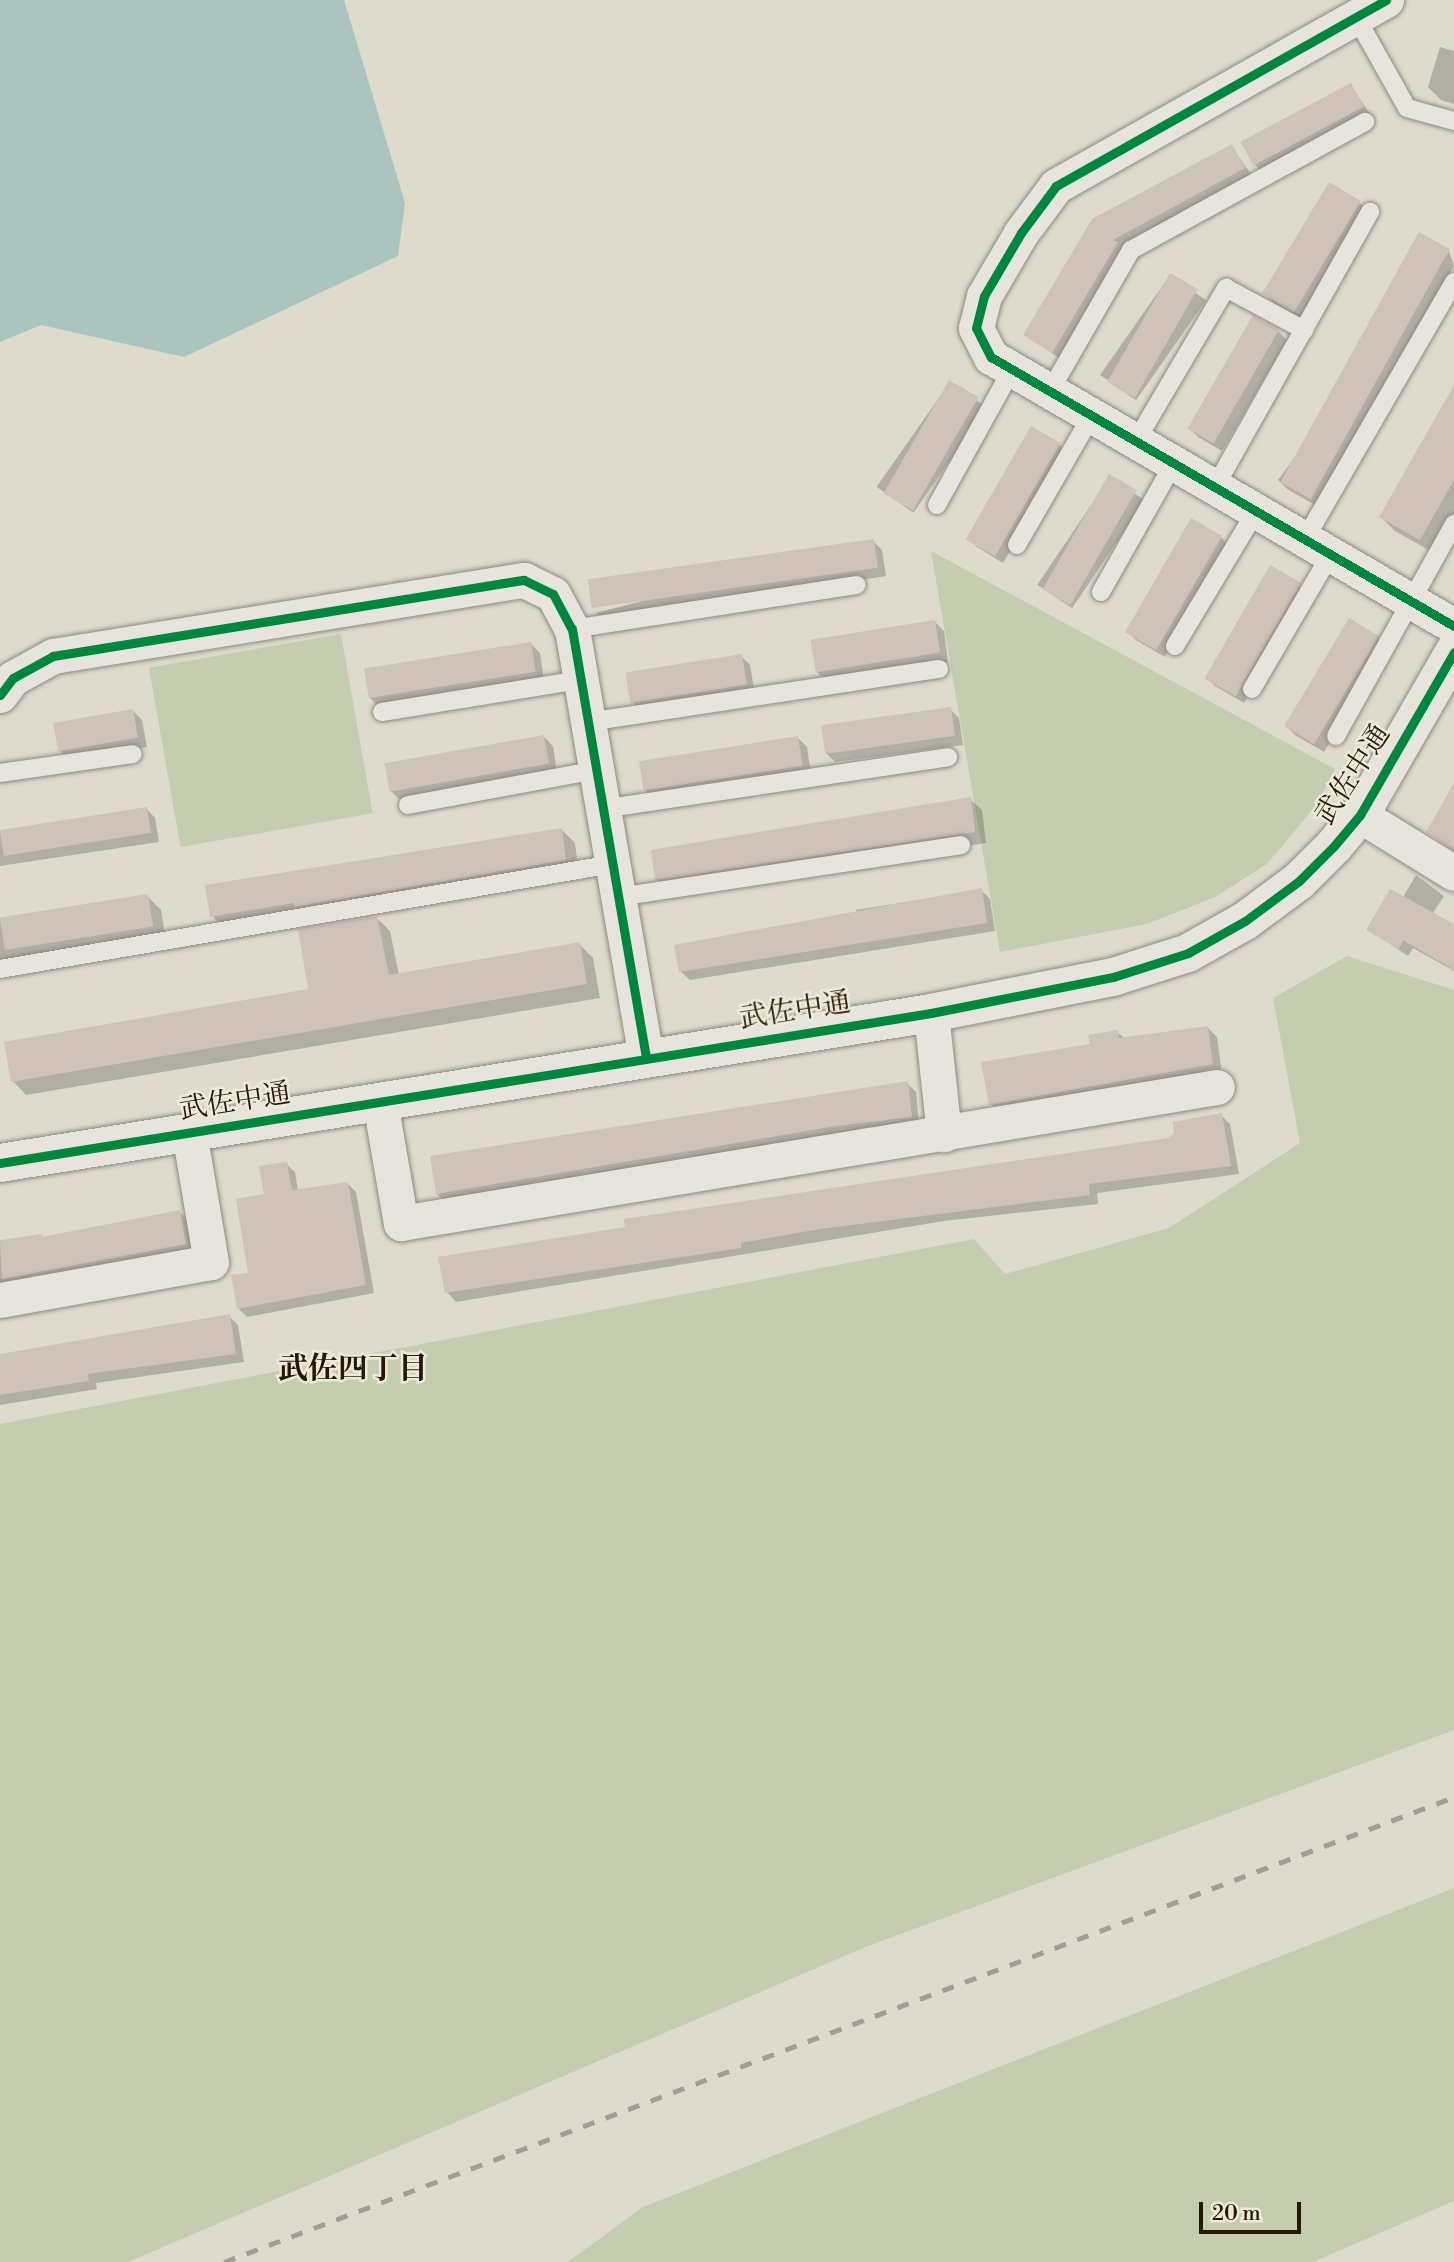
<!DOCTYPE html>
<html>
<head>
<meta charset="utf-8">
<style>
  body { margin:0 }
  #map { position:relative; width:1454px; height:2262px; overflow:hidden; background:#dedacc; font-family:"Libre Bodoni","Noto Serif JP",serif }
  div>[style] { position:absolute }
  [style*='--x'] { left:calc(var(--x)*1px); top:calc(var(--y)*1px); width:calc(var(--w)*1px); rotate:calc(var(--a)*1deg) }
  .green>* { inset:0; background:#c4cdb0; transform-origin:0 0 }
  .water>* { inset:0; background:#acc4bf }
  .shadow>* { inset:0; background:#0003; transform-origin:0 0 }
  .building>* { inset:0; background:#cfc2b8; transform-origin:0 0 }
  .roads { filter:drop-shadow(0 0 2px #8e8980) drop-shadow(0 0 2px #8e8980) }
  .lane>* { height:18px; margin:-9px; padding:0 9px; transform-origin:9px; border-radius:9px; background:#e6e4dd }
  .street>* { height:35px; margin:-17.5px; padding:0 17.5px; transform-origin:17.5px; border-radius:17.5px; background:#e6e4dd }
  .secondary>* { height:38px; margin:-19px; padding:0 19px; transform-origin:19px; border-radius:19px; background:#e6e4dd }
  .rail>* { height:5px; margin-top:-2.5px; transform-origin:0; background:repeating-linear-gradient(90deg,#a29e96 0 12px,transparent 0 24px) }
  .cycleway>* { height:9px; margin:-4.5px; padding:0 4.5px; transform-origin:4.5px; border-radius:4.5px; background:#00873e }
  span { translate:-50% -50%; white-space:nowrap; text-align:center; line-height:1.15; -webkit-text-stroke:5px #eeead9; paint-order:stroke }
  .street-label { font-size:28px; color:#281608 }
  .neighbourhood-label { font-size:30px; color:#281608; font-weight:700 }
  .scale { position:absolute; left:1199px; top:2202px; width:102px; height:32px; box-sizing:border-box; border:4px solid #281608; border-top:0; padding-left:9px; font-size:21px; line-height:24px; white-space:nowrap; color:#281608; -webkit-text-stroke:5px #eeead9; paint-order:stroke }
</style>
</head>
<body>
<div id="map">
  <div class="green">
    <div style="clip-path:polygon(931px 551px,1335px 769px,1317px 804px,1267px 864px,1215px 897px,1147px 924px,1000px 952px)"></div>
    <div style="left:341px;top:634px;width:182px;height:195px;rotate:80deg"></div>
    <div style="clip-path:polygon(1347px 956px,1454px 990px,1454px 1730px,868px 1946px,128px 2262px,0 2262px,0 1424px,974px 1239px,1005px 1274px,1169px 1228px,1300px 1143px,1273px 998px)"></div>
    <div style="clip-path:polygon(1454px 1888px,1454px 2201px,1313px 2262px,568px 2262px,643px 2207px)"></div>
  </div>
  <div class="water">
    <div style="clip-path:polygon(0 0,344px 0,405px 203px,398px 256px,184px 357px,41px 325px,0 342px)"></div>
  </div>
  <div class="shadow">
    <div style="clip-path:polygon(1440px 47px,1454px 51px,1454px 104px,1441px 100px,1428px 87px)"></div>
    <div style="clip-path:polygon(1351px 86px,1372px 117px,1265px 175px,1255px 165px)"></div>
    <div style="clip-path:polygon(1231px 146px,1253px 177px,1122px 249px,1062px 360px,1025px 335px,1093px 220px)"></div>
    <div style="clip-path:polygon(1360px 203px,1369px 212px,1306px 321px,1275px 304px,1266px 295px)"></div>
    <div style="clip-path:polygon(1449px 251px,1454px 266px,1317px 506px,1287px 489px,1278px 480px)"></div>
    <div style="left:1170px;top:275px;width:44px;height:122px;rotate:35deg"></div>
    <div style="clip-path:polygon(1278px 331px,1287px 340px,1222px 451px,1198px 437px,1189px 428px)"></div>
    <div style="left:950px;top:382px;width:45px;height:128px;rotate:35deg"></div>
    <div style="clip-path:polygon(1454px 388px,1454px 518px,1434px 553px,1395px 531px,1381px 517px)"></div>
    <div style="clip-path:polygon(1059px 444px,1068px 453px,1003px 563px,977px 547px,968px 538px)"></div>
    <div style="left:1110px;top:477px;width:42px;height:130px;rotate:34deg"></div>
    <div style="clip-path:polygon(1221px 537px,1230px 547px,1165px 657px,1136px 640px,1127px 631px)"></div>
    <div style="clip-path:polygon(873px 541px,882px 550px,886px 576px,605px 622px,596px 613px)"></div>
    <div style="clip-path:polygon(1300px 585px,1309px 594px,1244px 703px,1215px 686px,1206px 677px)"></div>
    <div style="clip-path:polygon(935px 622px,944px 631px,948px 662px,826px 681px,817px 672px)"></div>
    <div style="clip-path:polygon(1378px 637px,1387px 646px,1324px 752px,1295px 735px,1286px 726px)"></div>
    <div style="clip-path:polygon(531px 644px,540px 653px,544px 680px,379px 707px,370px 698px)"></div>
    <div style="clip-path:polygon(741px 656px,750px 665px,755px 694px,642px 712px,633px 703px)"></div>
    <div style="clip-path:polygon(950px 709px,959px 718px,963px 745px,835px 762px,826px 753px)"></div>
    <div style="clip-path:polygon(133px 711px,142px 720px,147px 747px,68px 759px,59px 750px)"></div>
    <div style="clip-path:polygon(544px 737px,553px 746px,557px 772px,399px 799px,390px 790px)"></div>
    <div style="clip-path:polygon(798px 738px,807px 747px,811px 774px,655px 800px,645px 790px)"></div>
    <div style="clip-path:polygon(1454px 787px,1454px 851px,1428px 832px)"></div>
    <div style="clip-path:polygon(970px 799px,982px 810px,986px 843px,668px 891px,656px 879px)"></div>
    <div style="clip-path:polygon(146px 808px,155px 818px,159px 842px,0 866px,0 832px)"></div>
    <div style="clip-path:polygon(561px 829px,575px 843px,579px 873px,226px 930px,212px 916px)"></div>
    <div style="clip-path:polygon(1416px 875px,1444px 896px,1433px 913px,1454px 926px,1454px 971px,1413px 948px,1408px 956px,1368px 929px,1402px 899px)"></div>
    <div style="clip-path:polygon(981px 890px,990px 899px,995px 931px,690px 980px,680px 971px,857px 916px,856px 910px)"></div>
    <div style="clip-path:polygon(147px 896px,161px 910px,166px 941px,10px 968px,0 958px,0 921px)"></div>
    <div style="clip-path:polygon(377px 918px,390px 931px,399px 975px,579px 944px,593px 958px,600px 998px,26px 1095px,13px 1081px,310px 990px)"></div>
    <div style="clip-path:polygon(1208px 1028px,1217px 1037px,1222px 1073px,1000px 1113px,991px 1104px,1117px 1032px,1125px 1039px)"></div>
    <div style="clip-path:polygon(907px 1083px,916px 1092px,919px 1126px,446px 1202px,437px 1194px)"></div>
    <div style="clip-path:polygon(1221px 1115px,1230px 1124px,1239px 1174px,1097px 1193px,1098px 1204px,944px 1221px,456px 1302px,447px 1292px,1169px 1139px)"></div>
    <div style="clip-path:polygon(286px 1164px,295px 1172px,298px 1191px,347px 1183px,356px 1192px,374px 1293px,247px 1317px,238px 1308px)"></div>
    <div style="clip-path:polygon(180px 1212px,189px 1221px,195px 1253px,0 1289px,0 1241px,44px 1239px)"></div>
    <div style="clip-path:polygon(229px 1316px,238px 1325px,244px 1362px,96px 1383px,97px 1389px,0 1405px,0 1356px)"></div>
  </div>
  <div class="building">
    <div style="left:1351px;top:83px;width:27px;height:125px;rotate:62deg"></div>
    <div style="clip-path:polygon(1232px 144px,1245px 168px,1113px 240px,1118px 242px,1052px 353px,1023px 335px,1092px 219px)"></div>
    <div style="left:1329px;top:182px;width:37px;height:130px;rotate:31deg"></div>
    <div style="left:1419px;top:232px;width:35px;height:286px;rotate:29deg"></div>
    <div style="left:1170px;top:273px;width:32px;height:126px;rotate:30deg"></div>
    <div style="left:1253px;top:315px;width:30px;height:131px;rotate:30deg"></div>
    <div style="left:949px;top:380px;width:34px;height:131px;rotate:30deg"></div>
    <div style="clip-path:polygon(1454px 385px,1454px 480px,1420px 540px,1379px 517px)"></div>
    <div style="left:1031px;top:426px;width:34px;height:131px;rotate:30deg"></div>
    <div style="left:1109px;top:474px;width:32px;height:133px;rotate:30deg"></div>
    <div style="left:1191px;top:518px;width:36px;height:132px;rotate:30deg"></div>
    <div style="left:874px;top:539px;width:29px;height:289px;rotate:82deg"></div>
    <div style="left:1270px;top:565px;width:36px;height:131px;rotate:30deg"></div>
    <div style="left:1349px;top:618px;width:35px;height:126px;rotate:31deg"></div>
    <div style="left:935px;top:620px;width:33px;height:126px;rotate:81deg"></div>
    <div style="left:531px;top:642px;width:30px;height:169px;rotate:81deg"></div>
    <div style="left:742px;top:654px;width:31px;height:118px;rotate:81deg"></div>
    <div style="left:951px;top:707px;width:29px;height:131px;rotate:82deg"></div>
    <div style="left:133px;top:709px;width:29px;height:81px;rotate:80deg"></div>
    <div style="left:544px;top:735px;width:29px;height:162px;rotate:80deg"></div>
    <div style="left:798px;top:736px;width:30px;height:161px;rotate:81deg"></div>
    <div style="clip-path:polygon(1454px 783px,1454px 849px,1426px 832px)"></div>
    <div style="clip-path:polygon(971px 797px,975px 832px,655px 880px,651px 850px)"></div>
    <div style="left:147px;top:807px;width:26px;height:149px;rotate:81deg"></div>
    <div style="clip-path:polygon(562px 828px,566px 860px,294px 907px,294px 903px,210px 917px,205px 885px)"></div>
    <div style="clip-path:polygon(982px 888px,987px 923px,679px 972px,674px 945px)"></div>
    <div style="clip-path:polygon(1390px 889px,1454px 924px,1454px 970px,1403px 940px,1399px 949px,1366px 930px)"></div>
    <div style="left:148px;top:894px;width:33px;height:150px;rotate:81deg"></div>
    <div style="clip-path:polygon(377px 916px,389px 975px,580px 942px,587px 984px,11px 1082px,4px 1042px,308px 989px,298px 929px)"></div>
    <div style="clip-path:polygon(1208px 1026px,1213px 1064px,989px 1105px,981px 1062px,1090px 1044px,1088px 1035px,1118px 1030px,1119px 1038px)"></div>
    <div style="clip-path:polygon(908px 1081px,912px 1117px,836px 1126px,436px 1194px,430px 1156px)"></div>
    <div style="clip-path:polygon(1222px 1113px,1231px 1166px,1089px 1184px,1090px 1195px,820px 1229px,741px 1243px,741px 1248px,445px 1293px,438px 1257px,625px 1227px,624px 1219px,1168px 1138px,1174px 1134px,1173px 1122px)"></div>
    <div style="clip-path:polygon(287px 1162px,292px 1190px,348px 1182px,366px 1285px,237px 1309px,231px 1275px,248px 1273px,236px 1199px,264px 1194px,259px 1166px)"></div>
    <div style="clip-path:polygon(180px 1210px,186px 1244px,2px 1279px,0 1240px,42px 1234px,42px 1237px)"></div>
    <div style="clip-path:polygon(230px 1314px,236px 1354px,88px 1374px,89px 1381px,0 1395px,0 1354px)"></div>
  </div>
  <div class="roads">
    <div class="lane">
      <div style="--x:1356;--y:17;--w:104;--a:60.7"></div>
      <div style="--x:1407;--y:108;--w:49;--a:15.5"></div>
      <div style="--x:1050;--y:391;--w:163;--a:-60.1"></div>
      <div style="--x:1131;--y:250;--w:267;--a:-28.7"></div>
      <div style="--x:1136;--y:441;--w:178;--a:-59.5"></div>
      <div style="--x:1226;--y:288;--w:89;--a:28.3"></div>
      <div style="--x:1215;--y:487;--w:316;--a:-60.6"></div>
      <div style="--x:937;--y:505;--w:155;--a:-61.1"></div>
      <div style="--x:1305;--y:539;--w:297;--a:-59.9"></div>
      <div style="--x:1017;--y:545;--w:150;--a:-60"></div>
      <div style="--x:1101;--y:592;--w:148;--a:-60.5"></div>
      <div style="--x:572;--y:629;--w:288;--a:-8.8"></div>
      <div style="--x:1175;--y:646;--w:157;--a:-59"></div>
      <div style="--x:1252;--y:689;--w:156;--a:-59.7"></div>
      <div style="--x:382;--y:712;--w:201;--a:-9.2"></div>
      <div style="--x:588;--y:722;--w:355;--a:-8.6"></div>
      <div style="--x:1336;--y:736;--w:243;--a:-60.9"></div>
      <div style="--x:0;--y:773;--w:134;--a:-8.1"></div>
      <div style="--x:408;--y:805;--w:192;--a:-10.5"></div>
      <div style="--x:602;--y:809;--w:350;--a:-8.5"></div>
      <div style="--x:618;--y:897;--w:347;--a:-8.6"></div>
      <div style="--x:0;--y:969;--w:622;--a:-9.72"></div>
    </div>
    <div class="street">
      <div style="--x:1386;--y:0;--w:379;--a:150.6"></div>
      <div style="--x:1056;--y:186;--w:59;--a:126.7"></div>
      <div style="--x:1021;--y:233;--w:73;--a:120.4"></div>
      <div style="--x:984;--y:296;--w:33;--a:104"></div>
      <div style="--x:976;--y:328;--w:33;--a:63"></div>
      <div style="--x:991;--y:357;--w:535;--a:30.16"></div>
      <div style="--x:0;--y:695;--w:21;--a:-53"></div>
      <div style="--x:13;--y:678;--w:46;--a:-28.8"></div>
      <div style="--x:53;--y:656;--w:477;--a:-9.2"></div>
      <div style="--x:524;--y:580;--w:32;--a:26"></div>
      <div style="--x:553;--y:594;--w:40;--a:62"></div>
      <div style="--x:572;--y:629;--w:434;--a:80.2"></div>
      <div style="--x:1360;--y:815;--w:110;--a:31.7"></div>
      <div style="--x:931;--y:1013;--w:122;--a:83.9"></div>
      <div style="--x:380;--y:1102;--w:123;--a:80.2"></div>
      <div style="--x:401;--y:1223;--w:827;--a:-9.46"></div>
      <div style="--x:0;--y:1300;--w:214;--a:-10.2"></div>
      <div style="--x:211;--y:1262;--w:132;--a:-99.6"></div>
    </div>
    <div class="secondary">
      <div style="--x:0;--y:1163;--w:943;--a:-9.15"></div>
      <div style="--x:931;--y:1013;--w:186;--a:-11.2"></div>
      <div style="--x:1113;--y:977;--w:79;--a:-17.7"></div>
      <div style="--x:1188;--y:953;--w:65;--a:-29.3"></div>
      <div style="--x:1245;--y:921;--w:67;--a:-36.5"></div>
      <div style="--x:1299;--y:881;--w:49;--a:-45"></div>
      <div style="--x:1334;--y:846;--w:40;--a:-50"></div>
      <div style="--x:1360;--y:815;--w:188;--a:-60"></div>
    </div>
  </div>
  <div class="rail">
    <div style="--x:224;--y:2262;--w:1315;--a:-20.71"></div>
  </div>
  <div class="cycleway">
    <div style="--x:1386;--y:0;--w:379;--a:150.6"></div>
    <div style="--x:1056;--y:186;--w:59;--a:126.7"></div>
    <div style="--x:1021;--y:233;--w:73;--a:120.4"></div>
    <div style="--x:984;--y:296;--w:33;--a:104"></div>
    <div style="--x:976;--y:328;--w:33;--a:63"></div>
    <div style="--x:991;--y:357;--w:535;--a:30.16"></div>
    <div style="--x:0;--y:695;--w:21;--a:-53"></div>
    <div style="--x:13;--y:678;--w:46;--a:-28.8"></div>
    <div style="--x:53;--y:656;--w:477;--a:-9.2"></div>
    <div style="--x:524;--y:580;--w:32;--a:26"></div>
    <div style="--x:553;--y:594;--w:40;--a:62"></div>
    <div style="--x:572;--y:629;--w:434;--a:80.2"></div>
    <div style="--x:0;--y:1163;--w:943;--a:-9.15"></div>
    <div style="--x:931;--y:1013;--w:186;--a:-11.2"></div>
    <div style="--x:1113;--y:977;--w:79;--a:-17.7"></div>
    <div style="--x:1188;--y:953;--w:65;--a:-29.3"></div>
    <div style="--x:1245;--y:921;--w:67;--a:-36.5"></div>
    <div style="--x:1299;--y:881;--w:49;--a:-45"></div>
    <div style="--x:1334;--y:846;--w:40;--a:-50"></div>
    <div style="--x:1360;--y:815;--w:188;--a:-60"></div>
  </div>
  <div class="street-label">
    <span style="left:1353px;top:775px;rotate:-57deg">武佐中通</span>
    <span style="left:795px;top:1011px;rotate:-9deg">武佐中通</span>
    <span style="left:235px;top:1102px;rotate:-9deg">武佐中通</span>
  </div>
  <div class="neighbourhood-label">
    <span style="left:353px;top:1369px">武佐四丁目</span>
  </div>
  <div class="scale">20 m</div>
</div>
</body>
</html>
